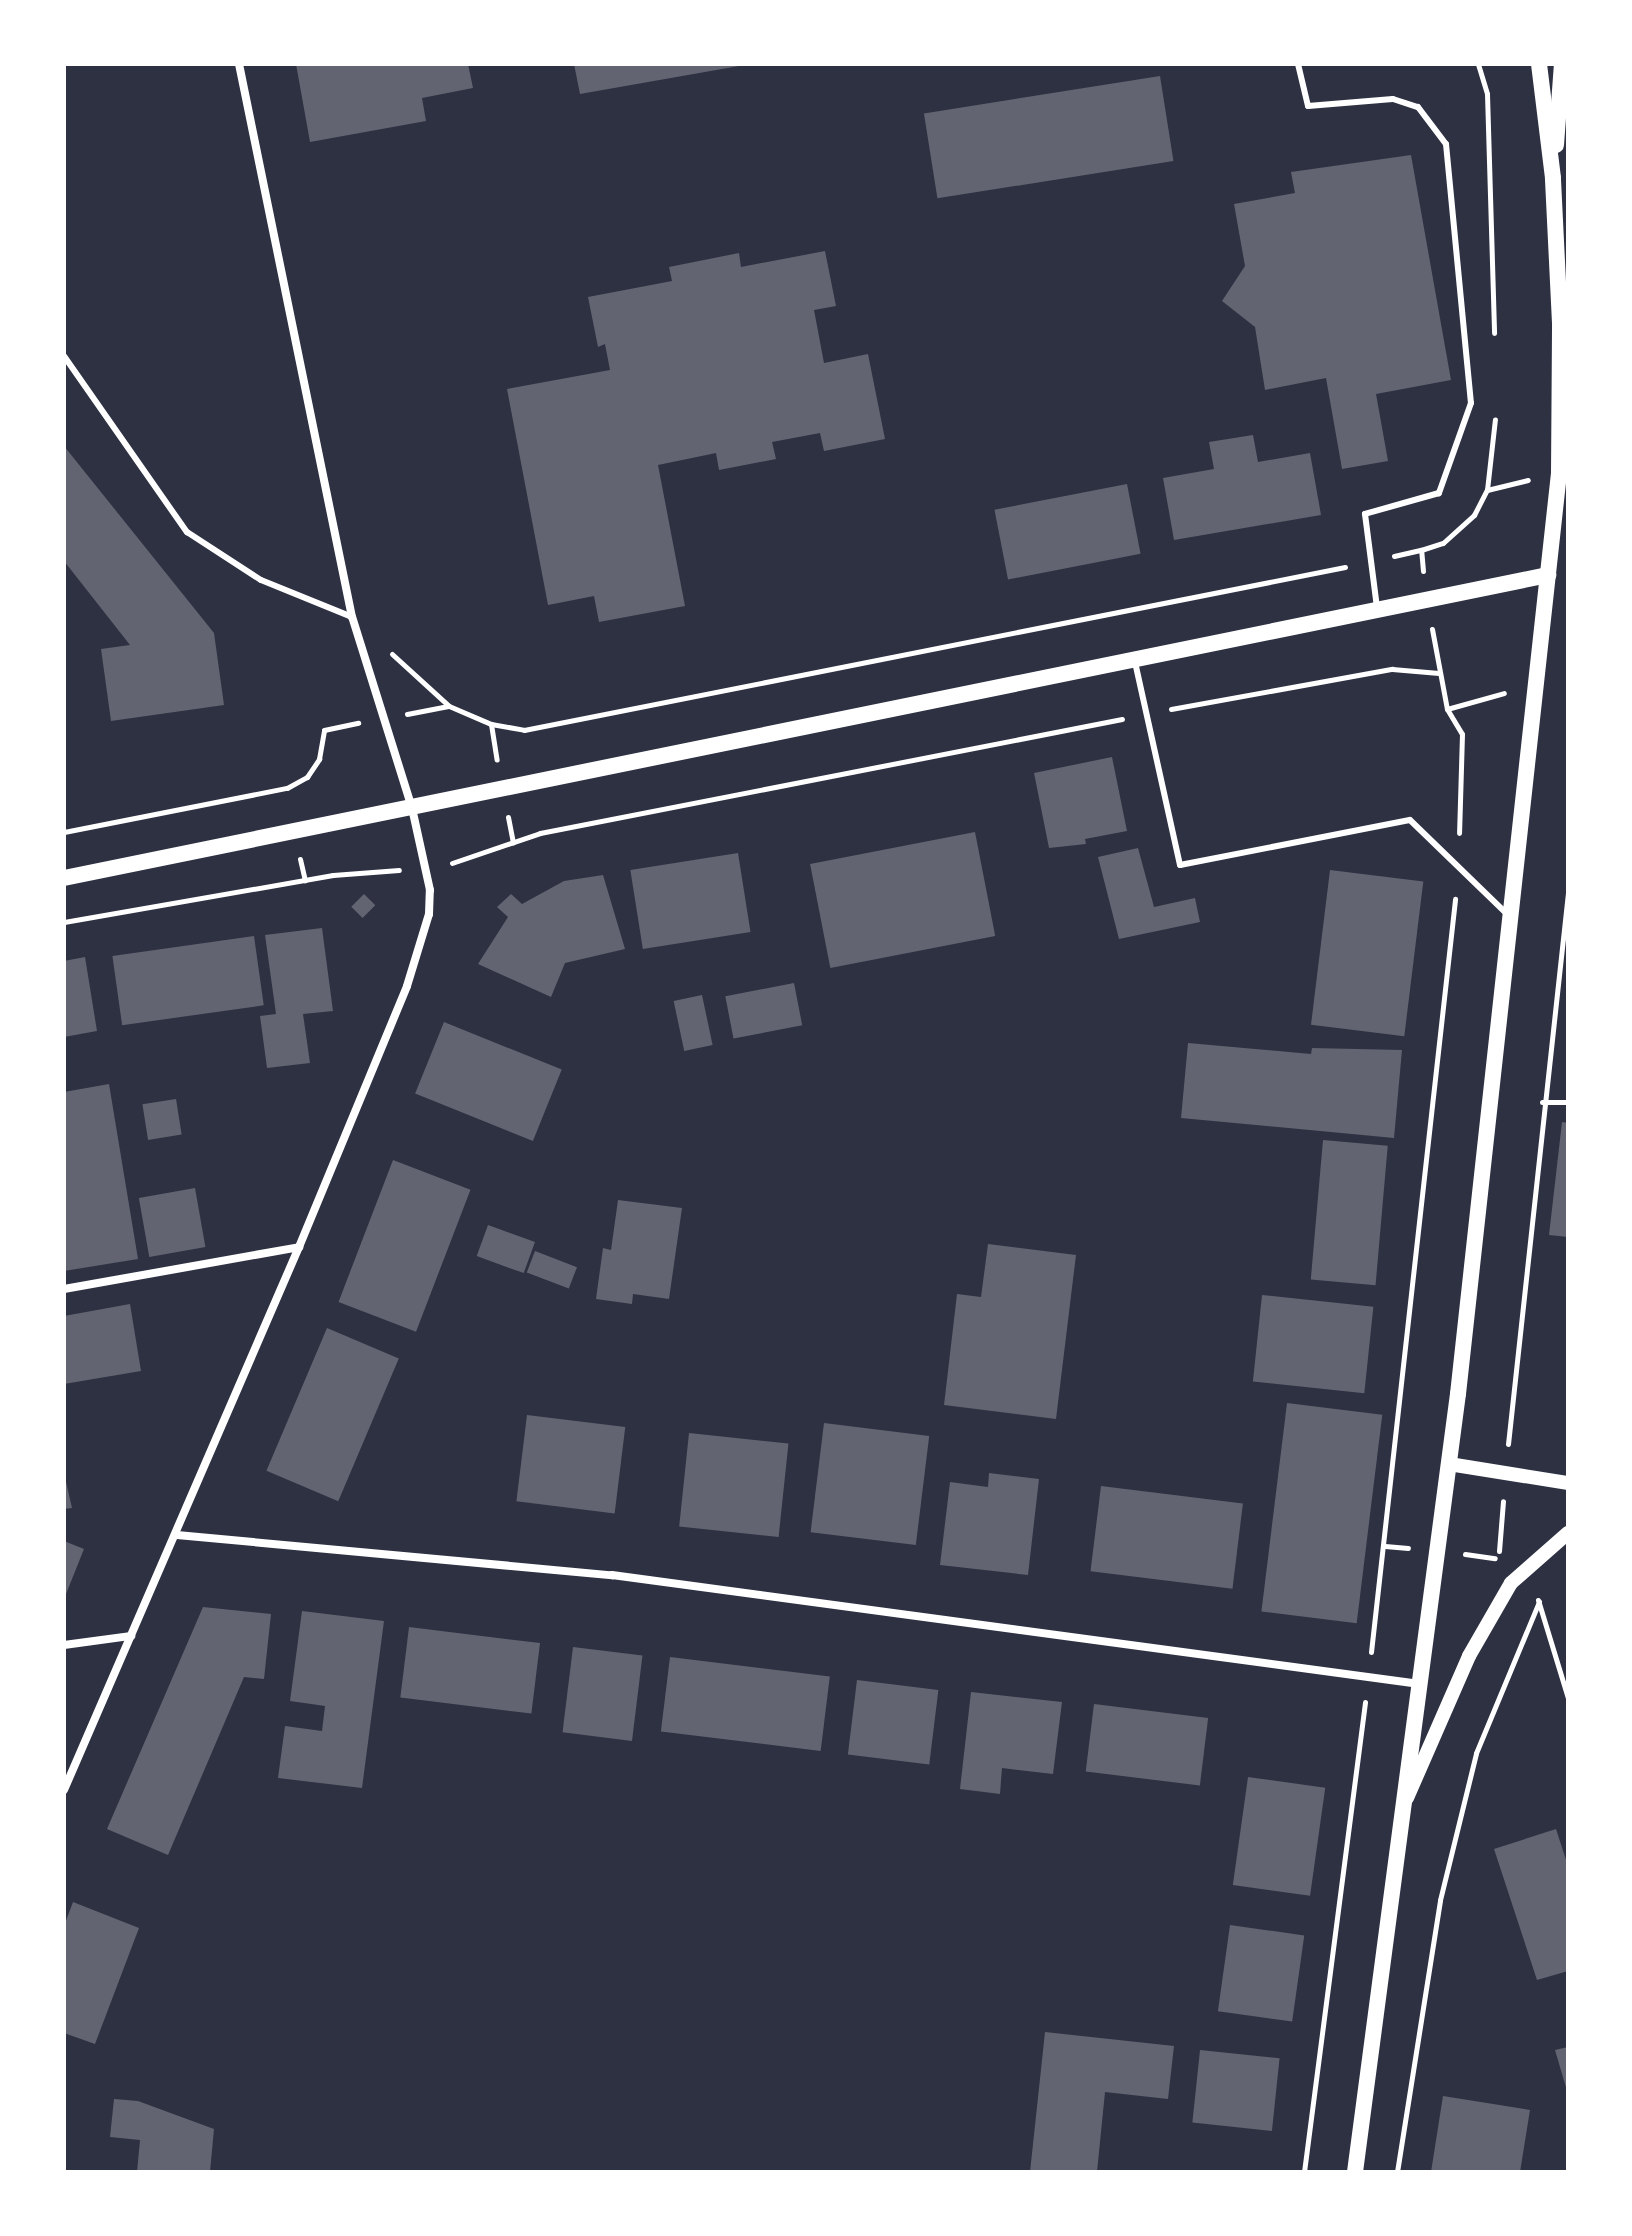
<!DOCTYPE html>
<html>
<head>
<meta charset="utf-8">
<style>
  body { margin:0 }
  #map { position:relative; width:1632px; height:2236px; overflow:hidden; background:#2d3142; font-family:Karla,sans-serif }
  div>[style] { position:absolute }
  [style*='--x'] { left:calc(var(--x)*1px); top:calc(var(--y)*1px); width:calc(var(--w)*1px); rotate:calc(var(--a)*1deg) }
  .building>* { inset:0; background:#626471; transform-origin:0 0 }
  .path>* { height:5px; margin:-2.5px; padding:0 2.5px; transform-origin:2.5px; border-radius:2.5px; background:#fff }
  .service>* { height:6px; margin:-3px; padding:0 3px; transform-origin:3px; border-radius:3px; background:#fff }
  .minor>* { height:8px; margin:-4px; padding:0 4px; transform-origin:4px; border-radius:4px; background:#fff }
  .tertiary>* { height:14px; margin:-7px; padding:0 7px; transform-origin:7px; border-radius:7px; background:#fff }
  .secondary>* { height:16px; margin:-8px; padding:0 8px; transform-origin:8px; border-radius:8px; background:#fff }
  span { translate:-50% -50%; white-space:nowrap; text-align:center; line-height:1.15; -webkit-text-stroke:6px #fff; paint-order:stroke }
  .frame { position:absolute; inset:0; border:66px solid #fff; pointer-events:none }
</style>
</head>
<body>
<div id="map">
  <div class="building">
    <div style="clip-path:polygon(296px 64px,468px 64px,473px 88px,422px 98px,426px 121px,310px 142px)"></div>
    <div style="clip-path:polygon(574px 64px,738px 64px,739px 66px,580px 94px)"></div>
    <div style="left:1160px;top:76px;width:86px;height:239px;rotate:81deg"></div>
    <div style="clip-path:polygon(1411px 155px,1451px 380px,1376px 394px,1388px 461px,1342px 469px,1326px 378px,1265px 390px,1255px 327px,1222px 301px,1245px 266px,1234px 204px,1295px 193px,1291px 172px)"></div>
    <div style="clip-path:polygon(825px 251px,836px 306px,814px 310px,824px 363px,868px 354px,885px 439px,824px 451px,820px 433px,772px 442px,776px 459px,719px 470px,716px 453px,658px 465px,685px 606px,599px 622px,594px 596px,548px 605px,507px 389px,610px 370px,605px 344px,598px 347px,588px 297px,672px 281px,669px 267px,739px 253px,741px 267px)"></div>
    <div style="clip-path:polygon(1253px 435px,1258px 462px,1310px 453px,1321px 515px,1174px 540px,1163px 478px,1214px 469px,1209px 442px)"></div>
    <div style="clip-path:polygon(64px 446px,214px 633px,224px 705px,111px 721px,101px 649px,130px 645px,64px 561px)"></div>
    <div style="left:1127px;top:484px;width:71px;height:135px;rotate:79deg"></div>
    <div style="clip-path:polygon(1112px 757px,1127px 831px,1085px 839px,1086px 844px,1049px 848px,1034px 773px)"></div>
    <div style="left:975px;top:832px;width:106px;height:168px;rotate:79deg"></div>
    <div style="clip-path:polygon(1138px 848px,1154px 907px,1195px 898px,1200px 922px,1119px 939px,1098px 857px)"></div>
    <div style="left:738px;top:853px;width:80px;height:109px;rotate:81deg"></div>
    <div style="left:1330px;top:870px;width:94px;height:156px;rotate:7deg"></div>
    <div style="clip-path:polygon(603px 875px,625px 949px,565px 963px,551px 997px,478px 964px,508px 917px,497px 907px,511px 894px,522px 904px,564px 881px)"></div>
    <div style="left:364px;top:894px;width:16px;height:18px;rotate:45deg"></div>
    <div style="clip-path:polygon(322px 928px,333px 1011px,303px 1014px,310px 1063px,267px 1068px,260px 1016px,276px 1014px,265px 935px)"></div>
    <div style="left:254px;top:936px;width:70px;height:143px;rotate:82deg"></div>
    <div style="clip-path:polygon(85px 957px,97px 1031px,64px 1037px,64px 961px)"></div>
    <div style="left:794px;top:983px;width:43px;height:70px;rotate:79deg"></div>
    <div style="left:702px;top:995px;width:51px;height:29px;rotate:78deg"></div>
    <div style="left:444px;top:1022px;width:127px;height:77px;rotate:22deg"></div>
    <div style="clip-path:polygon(1188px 1043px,1311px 1054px,1312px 1048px,1402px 1050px,1394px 1138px,1181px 1118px)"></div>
    <div style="clip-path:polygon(109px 1084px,138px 1259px,64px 1271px,64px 1092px)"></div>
    <div style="left:176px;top:1099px;width:36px;height:34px;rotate:81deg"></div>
    <div style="clip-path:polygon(1562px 1122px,1568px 1123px,1568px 1237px,1549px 1235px)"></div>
    <div style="left:1323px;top:1140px;width:65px;height:140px;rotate:5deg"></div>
    <div style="left:393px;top:1160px;width:83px;height:152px;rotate:21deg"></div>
    <div style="left:195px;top:1188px;width:60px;height:57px;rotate:80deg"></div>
    <div style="clip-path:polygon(618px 1200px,682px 1208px,669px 1299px,633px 1294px,632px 1304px,596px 1299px,603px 1248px,611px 1250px)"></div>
    <div style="left:488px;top:1225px;width:50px;height:33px;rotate:20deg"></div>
    <div style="clip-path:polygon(988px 1244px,1076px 1255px,1056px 1419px,944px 1405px,957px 1294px,981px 1297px)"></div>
    <div style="left:535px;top:1251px;width:45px;height:23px;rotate:21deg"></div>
    <div style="left:1262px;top:1295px;width:112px;height:87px;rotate:6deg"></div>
    <div style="clip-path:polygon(130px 1304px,141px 1371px,64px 1384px,64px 1316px)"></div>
    <div style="left:327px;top:1328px;width:78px;height:155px;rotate:23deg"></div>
    <div style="left:1287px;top:1403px;width:96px;height:210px;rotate:7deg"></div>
    <div style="left:527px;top:1415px;width:99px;height:87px;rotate:7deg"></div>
    <div style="left:824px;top:1423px;width:106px;height:110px;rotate:7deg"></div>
    <div style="left:689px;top:1433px;width:100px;height:94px;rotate:6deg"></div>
    <div style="clip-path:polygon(64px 1473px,72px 1508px,64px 1509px)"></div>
    <div style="clip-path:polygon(989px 1473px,1039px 1479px,1028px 1575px,940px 1565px,950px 1482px,988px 1487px)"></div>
    <div style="left:1101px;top:1486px;width:143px;height:86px;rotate:7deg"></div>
    <div style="clip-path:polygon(64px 1541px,84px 1549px,64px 1599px)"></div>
    <div style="clip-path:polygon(203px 1607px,271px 1614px,264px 1679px,244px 1677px,168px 1855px,107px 1829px)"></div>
    <div style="clip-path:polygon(302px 1611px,384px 1621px,362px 1788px,278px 1778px,285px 1726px,322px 1731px,325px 1706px,290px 1701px)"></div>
    <div style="left:409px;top:1627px;width:132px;height:71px;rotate:7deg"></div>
    <div style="left:573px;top:1647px;width:70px;height:86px;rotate:7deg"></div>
    <div style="left:670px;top:1657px;width:161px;height:75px;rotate:7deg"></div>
    <div style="left:857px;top:1680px;width:82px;height:75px;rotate:7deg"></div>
    <div style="clip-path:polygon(971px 1692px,1062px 1702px,1053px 1774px,1002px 1768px,1000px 1794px,960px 1789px)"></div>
    <div style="left:1094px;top:1704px;width:115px;height:68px;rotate:7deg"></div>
    <div style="left:1248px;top:1777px;width:78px;height:109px;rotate:8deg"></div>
    <div style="clip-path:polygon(1556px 1829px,1568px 1866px,1568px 1971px,1537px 1980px,1494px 1849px)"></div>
    <div style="clip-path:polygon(73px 1902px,139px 1928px,95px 2044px,64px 2033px,64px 1926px)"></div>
    <div style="left:1230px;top:1925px;width:75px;height:87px;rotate:8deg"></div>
    <div style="clip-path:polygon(1045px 2032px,1174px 2046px,1168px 2099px,1105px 2092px,1097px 2172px,1030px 2172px)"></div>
    <div style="clip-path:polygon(1568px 2047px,1568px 2091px,1567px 2091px,1555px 2050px)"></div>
    <div style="left:1200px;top:2050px;width:80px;height:73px;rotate:6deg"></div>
    <div style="clip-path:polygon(1443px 2096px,1530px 2110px,1520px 2172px,1431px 2172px)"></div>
    <div style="clip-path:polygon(114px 2099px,138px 2101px,214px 2129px,210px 2172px,137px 2172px,140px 2140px,110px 2137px)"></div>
  </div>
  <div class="path">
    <div style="--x:1478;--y:64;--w:31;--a:73"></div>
    <div style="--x:1487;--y:94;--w:239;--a:88.3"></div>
    <div style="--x:1487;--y:490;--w:42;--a:-13.7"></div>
    <div style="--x:1394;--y:556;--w:28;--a:-13"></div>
    <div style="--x:1423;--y:571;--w:21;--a:-95"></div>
    <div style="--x:1421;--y:550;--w:23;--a:-18"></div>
    <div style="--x:1443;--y:543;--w:42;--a:-42.1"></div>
    <div style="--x:1474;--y:515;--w:28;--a:-63"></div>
    <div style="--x:1487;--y:490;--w:71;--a:-83.6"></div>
    <div style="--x:1432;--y:629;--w:81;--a:79.4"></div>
    <div style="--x:1447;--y:709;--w:29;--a:59"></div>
    <div style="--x:1462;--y:734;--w:99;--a:91.7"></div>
    <div style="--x:392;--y:654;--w:77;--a:42.4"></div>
    <div style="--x:449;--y:706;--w:46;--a:23.2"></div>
    <div style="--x:491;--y:724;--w:34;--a:10"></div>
    <div style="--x:524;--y:730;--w:837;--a:-11.23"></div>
    <div style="--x:1171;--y:709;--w:225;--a:-10.3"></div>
    <div style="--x:1392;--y:669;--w:47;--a:4.9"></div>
    <div style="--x:1447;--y:709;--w:59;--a:-15.7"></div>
    <div style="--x:407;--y:714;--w:42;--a:-11"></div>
    <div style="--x:491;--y:724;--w:36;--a:81"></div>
    <div style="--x:508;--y:817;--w:26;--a:79"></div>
    <div style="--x:64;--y:832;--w:227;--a:-11.2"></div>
    <div style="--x:287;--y:788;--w:23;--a:-29"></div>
    <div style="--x:307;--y:777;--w:22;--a:-56"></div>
    <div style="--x:319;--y:759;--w:29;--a:-80"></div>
    <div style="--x:324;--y:730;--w:35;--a:-12"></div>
    <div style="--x:300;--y:859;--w:22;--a:77"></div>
    <div style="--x:452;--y:863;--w:93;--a:-18.8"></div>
    <div style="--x:540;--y:833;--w:593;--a:-11.08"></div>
    <div style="--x:64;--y:922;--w:273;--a:-9.9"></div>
    <div style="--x:333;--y:875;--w:66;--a:-4.3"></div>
    <div style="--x:1542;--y:1102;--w:26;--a:0"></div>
    <div style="--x:1508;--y:1444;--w:554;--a:-83.79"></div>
    <div style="--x:1385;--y:1546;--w:23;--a:5"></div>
    <div style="--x:1499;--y:1551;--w:50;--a:-85.4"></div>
    <div style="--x:1465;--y:1554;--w:30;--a:8"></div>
    <div style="--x:1538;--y:1600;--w:102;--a:73"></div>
    <div style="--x:1371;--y:1652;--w:758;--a:-83.63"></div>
    <div style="--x:1304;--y:2172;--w:474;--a:-82.6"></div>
    <div style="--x:1397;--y:2172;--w:275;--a:-81"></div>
    <div style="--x:1440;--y:1900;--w:151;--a:-76.2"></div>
    <div style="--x:1476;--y:1753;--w:164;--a:-67.4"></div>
  </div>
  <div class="service">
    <div style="--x:1298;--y:64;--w:43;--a:76.6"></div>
    <div style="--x:1308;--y:106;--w:85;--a:-4.7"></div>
    <div style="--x:1393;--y:99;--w:26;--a:18"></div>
    <div style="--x:1418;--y:107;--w:46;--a:52.9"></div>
    <div style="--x:1446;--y:144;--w:260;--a:84.5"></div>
    <div style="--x:1471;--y:403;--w:96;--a:109.6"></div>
    <div style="--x:1439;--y:493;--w:77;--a:164.2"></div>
    <div style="--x:1365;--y:514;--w:95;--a:82.7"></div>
    <div style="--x:64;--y:356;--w:215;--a:55.1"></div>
    <div style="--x:187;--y:532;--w:88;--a:33"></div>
    <div style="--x:261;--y:580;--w:98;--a:22.1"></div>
    <div style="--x:1135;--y:662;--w:208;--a:77.5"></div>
    <div style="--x:1180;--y:865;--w:234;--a:-11.1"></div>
    <div style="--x:1410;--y:820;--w:136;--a:44.1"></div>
  </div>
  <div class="minor">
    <div style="--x:64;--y:1289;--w:239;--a:-10.1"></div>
    <div style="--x:177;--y:1535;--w:437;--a:5.3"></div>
    <div style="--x:612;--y:1575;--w:815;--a:7.68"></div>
    <div style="--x:64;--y:1645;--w:68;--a:-7.7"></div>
    <div style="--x:64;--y:1790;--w:592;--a:-66.6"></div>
    <div style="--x:299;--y:1247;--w:282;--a:-67.5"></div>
    <div style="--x:407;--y:986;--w:75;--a:-73"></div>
    <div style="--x:429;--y:914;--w:24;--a:-88"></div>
    <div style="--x:430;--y:890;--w:84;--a:-102.4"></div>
    <div style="--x:412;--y:808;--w:200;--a:-107.4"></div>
    <div style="--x:352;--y:617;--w:564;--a:-101.55"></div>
  </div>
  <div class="tertiary">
    <div style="--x:1449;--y:1464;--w:121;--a:9.1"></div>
    <div style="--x:1407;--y:1798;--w:155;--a:-66.4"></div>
    <div style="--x:1469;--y:1656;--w:84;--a:-60.1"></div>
    <div style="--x:1511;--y:1583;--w:76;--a:-41.3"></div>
  </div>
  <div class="secondary">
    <div style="--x:1556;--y:145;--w:81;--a:-85.8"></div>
    <div style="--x:64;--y:878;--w:1515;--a:-11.54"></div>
    <div style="--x:1355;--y:2172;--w:785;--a:-82.46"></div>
    <div style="--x:1458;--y:1394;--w:927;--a:-83.74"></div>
    <div style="--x:1559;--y:473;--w:150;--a:-89.6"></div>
    <div style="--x:1560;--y:323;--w:145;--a:-92.8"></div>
    <div style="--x:1553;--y:178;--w:115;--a:-97"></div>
  </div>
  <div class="frame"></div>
</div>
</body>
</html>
